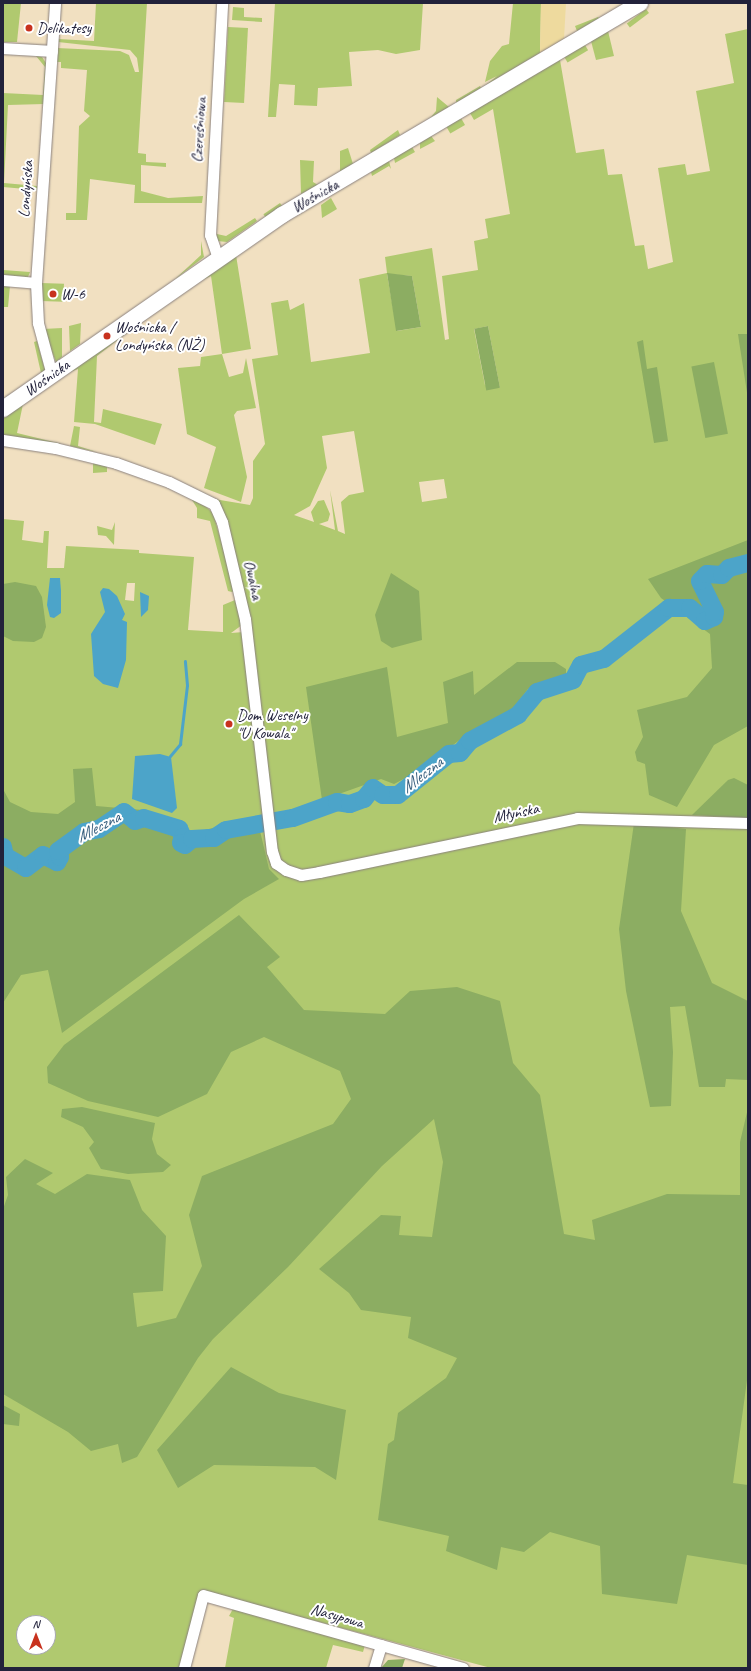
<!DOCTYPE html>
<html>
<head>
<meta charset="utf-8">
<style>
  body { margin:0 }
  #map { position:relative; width:751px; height:1671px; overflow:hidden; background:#f1e0c1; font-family:Caveat,sans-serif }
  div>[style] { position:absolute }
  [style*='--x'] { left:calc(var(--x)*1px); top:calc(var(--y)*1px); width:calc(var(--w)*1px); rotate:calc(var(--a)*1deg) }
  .green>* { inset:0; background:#b0c96f; transform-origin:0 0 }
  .forest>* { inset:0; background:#8cad62; transform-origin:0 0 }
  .sand>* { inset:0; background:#eeda9e }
  .water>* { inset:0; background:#4ca4c9 }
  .stream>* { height:3px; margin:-1.5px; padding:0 1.5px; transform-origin:1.5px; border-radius:1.5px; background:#4ca4c9 }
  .river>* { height:18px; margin:-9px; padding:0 9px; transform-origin:9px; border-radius:9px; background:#4ca4c9 }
  .roads { filter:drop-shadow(0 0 1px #8a817e) drop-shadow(0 0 1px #8a817e) }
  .street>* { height:11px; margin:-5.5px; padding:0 5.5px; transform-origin:5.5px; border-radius:5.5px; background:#fff }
  .secondary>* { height:16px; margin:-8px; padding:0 8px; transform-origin:8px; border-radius:8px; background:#fff }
  .dots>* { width:11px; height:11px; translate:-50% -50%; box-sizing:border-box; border:2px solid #fff; border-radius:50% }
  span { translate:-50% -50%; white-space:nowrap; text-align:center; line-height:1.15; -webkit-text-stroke:4px #fff; paint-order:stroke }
  .poi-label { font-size:16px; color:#22223b }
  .left { translate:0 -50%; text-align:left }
  .street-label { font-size:16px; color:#22223b }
  .water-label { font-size:17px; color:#355c7b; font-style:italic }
  .frame { position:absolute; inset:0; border:4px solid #22223b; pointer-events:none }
  .north { position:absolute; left:16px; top:1615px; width:40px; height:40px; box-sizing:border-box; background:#fff; border:1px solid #a7a7b1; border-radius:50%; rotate:0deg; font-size:11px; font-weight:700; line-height:16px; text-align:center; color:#22223b }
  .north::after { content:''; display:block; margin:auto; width:14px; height:18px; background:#c8321e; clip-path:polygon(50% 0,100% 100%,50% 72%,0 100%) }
</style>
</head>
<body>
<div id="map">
  <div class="green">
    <div style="clip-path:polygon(3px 3px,21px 3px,17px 42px,3px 42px)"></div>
    <div style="clip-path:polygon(96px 3px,147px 3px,138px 153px,146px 154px,146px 162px,166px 163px,166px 167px,141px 165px,141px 191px,168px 198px,203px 196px,202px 203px,134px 203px,135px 185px,90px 179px,87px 220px,66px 220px,66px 213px,76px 213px,79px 126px,90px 116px,84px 111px,87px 70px,61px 68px,61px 62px,56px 62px,57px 48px,120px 51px,129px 55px,135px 72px,139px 72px,137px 58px,130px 50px,58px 42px,58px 39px,94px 41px)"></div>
    <div style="clip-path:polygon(275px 3px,423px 3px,420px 50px,396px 54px,378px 50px,349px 52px,352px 86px,318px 88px,317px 106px,294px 105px,295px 85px,279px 84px,276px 117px,268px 117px)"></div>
    <div style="clip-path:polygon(513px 3px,541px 3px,540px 53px,486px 85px,497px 76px,485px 82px,490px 61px,502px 46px,509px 44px)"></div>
    <div style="clip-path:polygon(233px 7px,244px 8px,244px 17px,262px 18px,262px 22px,232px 20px)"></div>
    <div style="left:646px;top:9px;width:5px;height:24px;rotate:53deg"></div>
    <div style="clip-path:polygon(598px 17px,599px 18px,577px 31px,575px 26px)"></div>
    <div style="left:228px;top:27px;width:20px;height:75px;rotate:3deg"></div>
    <div style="clip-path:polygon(evenodd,748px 29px,748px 1668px,491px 1668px,204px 1591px,182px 1668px,3px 1668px,3px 519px,24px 521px,22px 540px,43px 543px,44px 531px,49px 531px,47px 568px,64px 568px,66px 546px,139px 550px,139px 553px,194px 557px,188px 630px,223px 632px,223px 605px,235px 600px,242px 625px,231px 633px,244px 632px,238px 592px,214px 499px,250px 505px,253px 498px,253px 461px,265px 444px,252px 359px,278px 355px,271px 303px,288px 300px,290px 310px,304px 303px,311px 362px,370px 353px,359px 279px,387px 273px,385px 257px,432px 248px,445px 340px,449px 339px,442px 276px,478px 270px,474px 241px,488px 238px,485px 219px,510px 214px,493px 109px,474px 120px,470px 113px,560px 60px,576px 153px,604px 149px,608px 175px,622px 174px,635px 246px,644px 245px,648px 269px,673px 262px,658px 168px,685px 164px,687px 175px,710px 171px,696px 91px,734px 83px,725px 34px,748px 29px,387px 274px,412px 276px,421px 327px,397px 331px,387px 274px,748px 29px,488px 326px,500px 388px,485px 385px,474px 329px,488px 326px,748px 29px,354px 431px,364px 492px,349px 495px,341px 502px,345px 534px,338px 531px,330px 490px,335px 530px,319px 524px,328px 521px,330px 514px,324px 500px,318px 501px,311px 512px,314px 522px,294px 515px,310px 506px,327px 468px,322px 436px,354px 431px,748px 29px,444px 479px,447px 498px,422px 502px,419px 482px,444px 479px,748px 29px,127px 583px,135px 583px,134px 601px,125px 600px,127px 583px,748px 29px,24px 1623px,48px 1623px,48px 1647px,24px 1647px,24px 1623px)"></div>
    <div style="clip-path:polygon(608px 31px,614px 56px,596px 60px,591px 41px)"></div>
    <div style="left:585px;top:45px;width:6px;height:24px;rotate:59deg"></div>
    <div style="clip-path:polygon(36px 56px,42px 57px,46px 63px,44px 104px,8px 105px,4px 183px,37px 186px,37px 190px,3px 187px,3px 93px,43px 95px,45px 67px)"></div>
    <div style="clip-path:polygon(480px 86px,481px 88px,456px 103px,456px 100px)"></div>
    <div style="clip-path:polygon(437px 97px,449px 107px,431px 117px,436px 111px)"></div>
    <div style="left:461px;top:118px;width:8px;height:17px;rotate:60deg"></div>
    <div style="clip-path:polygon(398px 130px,400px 135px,371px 153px,370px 150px)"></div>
    <div style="clip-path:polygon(431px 136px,435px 141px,420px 149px,420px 143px)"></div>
    <div style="clip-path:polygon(412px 147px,415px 152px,395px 163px,394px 158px)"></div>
    <div style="clip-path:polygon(348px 148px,353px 164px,340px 172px,340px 151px)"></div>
    <div style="clip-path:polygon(300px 160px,314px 161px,313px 182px,318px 185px,301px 194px)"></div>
    <div style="clip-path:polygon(389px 161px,391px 169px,389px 166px,372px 176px,371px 172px)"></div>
    <div style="clip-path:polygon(331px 198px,337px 209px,322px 218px,321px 205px)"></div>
    <div style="left:280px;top:203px;width:4px;height:20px;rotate:56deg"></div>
    <div style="clip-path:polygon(255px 218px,257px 221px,227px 242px,217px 241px,217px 234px,226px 236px)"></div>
    <div style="clip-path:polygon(201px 241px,204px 257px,175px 279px,201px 255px)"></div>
    <div style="clip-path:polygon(236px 255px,251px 349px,222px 354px,229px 377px,243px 373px,246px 358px,256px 408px,237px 411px,234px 415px,247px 477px,241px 502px,204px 488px,216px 447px,187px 434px,178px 368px,200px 366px,201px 357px,222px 354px,211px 276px,196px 283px)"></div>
    <div style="clip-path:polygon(3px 270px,30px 272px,28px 277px,3px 276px)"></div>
    <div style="left:41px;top:283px;width:23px;height:18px;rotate:2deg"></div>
    <div style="clip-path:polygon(3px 285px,10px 286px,8px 307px,3px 307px)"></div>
    <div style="clip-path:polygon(141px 322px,97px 356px,94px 422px,101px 423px,103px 409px,162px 424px,155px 445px,95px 424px,74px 422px,78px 369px,70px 372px)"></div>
    <div style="clip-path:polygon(81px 323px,80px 344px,70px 351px,69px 326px)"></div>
    <div style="clip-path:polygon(62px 328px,62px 357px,56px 362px,43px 329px)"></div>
    <div style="clip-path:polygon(37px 341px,45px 370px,41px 373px,34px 342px)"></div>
    <div style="clip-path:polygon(23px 404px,17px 433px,62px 444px,3px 436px,3px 418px)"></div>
    <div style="clip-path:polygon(74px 426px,80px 427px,78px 446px,97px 452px,70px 446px)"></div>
    <div style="clip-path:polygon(93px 463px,107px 466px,107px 472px,93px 473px)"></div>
    <div style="clip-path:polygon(195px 497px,213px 513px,235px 590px,232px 592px,228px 591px,210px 521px,197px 518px,197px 508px,192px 500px)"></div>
    <div style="clip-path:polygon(115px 522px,114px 545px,106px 536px,98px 535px,97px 526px,112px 530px)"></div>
    <div style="clip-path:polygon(234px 1607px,365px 1645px,363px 1652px,333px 1645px,326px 1668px,225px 1668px,234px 1618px,229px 1616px)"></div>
  </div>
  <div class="forest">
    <div style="clip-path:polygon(387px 273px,412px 276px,421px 327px,396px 331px)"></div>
    <div style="left:488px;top:326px;width:63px;height:14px;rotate:79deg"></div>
    <div style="clip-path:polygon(738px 334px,748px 334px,748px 399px,739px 341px)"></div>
    <div style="clip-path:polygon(643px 340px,647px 369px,657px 367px,668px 441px,654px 443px,637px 342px)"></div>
    <div style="left:714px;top:362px;width:73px;height:23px;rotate:79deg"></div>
    <div style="clip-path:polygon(748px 540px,748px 726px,714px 745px,677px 807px,649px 795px,645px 764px,637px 761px,635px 752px,643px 737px,637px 710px,687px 697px,712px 668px,710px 634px,661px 598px,648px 579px)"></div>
    <div style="clip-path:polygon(391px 573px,419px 591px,422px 640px,392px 648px,381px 641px,375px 615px)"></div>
    <div style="clip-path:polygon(15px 582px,36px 586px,42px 597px,46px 627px,42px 638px,34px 642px,13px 641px,3px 636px,3px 584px)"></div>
    <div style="clip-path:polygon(517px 662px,555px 662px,566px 669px,566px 675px,528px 689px,513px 709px,469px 733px,417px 772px,394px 784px,381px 779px,322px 800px,306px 687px,387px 667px,397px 737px,448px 723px,443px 682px,473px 671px,474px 695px)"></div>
    <div style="clip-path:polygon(92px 768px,96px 806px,143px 810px,174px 820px,191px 833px,257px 818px,269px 869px,279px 879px,244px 899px,62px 1033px,48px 970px,21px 975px,3px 1003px,3px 789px,10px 802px,31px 812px,58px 814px,75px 802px,73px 769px)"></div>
    <div style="clip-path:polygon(734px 778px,748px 785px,748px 818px,692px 815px,728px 780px)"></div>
    <div style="clip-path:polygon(634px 823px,686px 829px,681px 911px,712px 983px,748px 1001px,748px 1080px,726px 1079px,725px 1087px,699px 1087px,685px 1006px,670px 1007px,673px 1052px,671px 1106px,650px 1107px,626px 991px,619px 929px)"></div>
    <div style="clip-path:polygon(239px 915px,280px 957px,267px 967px,304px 1010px,385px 1014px,410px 991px,457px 987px,500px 1001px,513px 1063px,540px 1095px,564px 1234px,595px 1240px,592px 1220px,667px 1194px,740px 1195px,740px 1142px,748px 1108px,748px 1373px,733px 1483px,748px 1485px,748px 1565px,687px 1555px,677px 1604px,602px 1594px,600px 1546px,550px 1532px,524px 1552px,501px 1547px,497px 1570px,446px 1551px,449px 1536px,378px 1520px,388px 1444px,394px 1440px,398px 1413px,446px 1378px,457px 1358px,408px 1338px,411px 1317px,361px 1310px,349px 1293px,319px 1269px,381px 1215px,401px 1216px,399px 1235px,432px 1237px,443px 1162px,434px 1119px,382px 1166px,288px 1267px,213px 1339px,198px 1358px,137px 1457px,122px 1463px,118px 1444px,91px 1451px,68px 1432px,3px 1394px,3px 1209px,8px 1195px,6px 1177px,25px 1159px,53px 1173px,36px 1184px,55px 1194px,87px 1174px,130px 1180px,142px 1210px,166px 1236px,163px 1291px,133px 1293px,137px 1327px,176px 1318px,202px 1266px,189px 1215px,202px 1176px,333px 1124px,351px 1099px,340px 1071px,264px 1037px,231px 1052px,207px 1094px,158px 1117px,88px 1101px,48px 1083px,47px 1067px,64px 1045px)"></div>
    <div style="clip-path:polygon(82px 1107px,155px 1123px,152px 1139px,157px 1154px,171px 1165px,163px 1172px,128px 1174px,101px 1169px,89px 1148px,94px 1142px,83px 1127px,61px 1117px,62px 1109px)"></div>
    <div style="clip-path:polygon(231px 1367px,279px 1393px,346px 1410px,336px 1480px,315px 1467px,214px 1465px,178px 1488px,157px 1450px)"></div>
    <div style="clip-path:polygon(3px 1405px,20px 1414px,19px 1426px,3px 1424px)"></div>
    <div style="clip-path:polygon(405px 1659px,402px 1668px,381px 1668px,388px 1660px)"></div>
  </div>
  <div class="sand">
    <div style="clip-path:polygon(541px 3px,566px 3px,564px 39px,540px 53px)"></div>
  </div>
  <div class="water">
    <div style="clip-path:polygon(50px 578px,60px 578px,61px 591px,61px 613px,54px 618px,50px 617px,47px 605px)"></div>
    <div style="clip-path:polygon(103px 588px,109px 589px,117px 596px,125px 614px,122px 620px,127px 622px,126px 660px,118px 688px,103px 684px,94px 676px,91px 634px,105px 612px,100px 592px)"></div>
    <div style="clip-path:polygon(140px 592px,149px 596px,148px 610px,141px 617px)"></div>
    <div style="clip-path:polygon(160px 754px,171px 757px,177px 808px,172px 813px,132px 799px,135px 756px)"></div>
  </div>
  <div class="stream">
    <div style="--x:170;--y:756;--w:16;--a:-50"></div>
    <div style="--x:180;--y:744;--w:59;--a:-83.2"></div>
    <div style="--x:187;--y:685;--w:24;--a:-95"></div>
  </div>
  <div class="river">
    <div style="--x:3;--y:847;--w:9;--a:77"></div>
    <div style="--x:5;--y:856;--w:24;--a:30"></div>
    <div style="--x:26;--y:868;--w:21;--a:-37"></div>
    <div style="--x:43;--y:855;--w:16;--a:27"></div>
    <div style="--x:57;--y:862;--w:6;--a:-59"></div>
    <div style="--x:60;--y:857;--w:6;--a:-108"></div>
    <div style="--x:58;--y:851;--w:32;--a:-36"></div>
    <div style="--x:84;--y:832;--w:15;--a:-11"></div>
    <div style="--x:99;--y:829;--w:30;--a:-34"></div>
    <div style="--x:124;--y:812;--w:14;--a:39"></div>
    <div style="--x:135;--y:821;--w:9;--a:-18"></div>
    <div style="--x:144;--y:818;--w:37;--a:17"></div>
    <div style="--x:179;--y:829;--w:9;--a:63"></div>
    <div style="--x:183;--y:837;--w:6;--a:108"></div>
    <div style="--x:181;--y:843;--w:4;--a:27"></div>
    <div style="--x:185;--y:845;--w:9;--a:-41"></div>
    <div style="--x:192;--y:839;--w:22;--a:-3"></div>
    <div style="--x:214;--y:838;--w:14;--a:-34"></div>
    <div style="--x:226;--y:830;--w:68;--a:-10.2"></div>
    <div style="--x:293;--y:818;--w:47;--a:-20"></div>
    <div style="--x:337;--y:802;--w:13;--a:9"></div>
    <div style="--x:350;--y:804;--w:15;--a:-20"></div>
    <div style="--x:364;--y:799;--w:14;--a:-51"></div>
    <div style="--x:373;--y:788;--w:12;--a:35"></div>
    <div style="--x:383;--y:795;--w:15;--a:0"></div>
    <div style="--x:398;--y:795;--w:65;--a:-38.8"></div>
    <div style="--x:449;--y:754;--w:11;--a:-5"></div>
    <div style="--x:460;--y:753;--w:16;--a:-50"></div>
    <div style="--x:470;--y:741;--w:55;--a:-28.4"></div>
    <div style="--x:518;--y:715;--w:30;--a:-50"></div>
    <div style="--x:537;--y:692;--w:38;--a:-18"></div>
    <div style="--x:573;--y:680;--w:17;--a:-62"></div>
    <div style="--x:581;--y:665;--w:24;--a:-15"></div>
    <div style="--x:604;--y:659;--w:83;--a:-38.1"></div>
    <div style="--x:669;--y:608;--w:21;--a:0"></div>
    <div style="--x:690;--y:608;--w:20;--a:41"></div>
    <div style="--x:705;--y:621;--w:10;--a:-24"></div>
    <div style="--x:714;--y:617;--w:5;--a:-79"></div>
    <div style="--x:715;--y:612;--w:34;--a:-116"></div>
    <div style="--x:700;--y:581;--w:10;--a:-45"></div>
    <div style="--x:707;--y:574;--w:15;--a:4"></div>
    <div style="--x:722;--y:575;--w:10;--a:-45"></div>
    <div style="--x:729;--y:568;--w:20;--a:-15"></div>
  </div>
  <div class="roads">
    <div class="street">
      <div style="--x:3;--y:48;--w:49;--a:3.5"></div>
      <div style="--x:218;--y:258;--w:24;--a:-109"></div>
      <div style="--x:210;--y:235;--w:232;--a:-87"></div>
      <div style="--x:3;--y:280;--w:33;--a:5"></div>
      <div style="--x:52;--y:375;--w:54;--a:-105.1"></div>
      <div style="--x:38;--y:323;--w:40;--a:-92.9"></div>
      <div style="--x:36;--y:283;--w:281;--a:-86.1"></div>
      <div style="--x:3;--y:440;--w:53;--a:8.7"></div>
      <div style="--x:55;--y:448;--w:63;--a:13.8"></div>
      <div style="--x:116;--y:463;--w:56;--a:19.7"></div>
      <div style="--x:169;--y:482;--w:50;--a:26.1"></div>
      <div style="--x:214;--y:504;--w:20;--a:66"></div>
      <div style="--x:222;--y:522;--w:100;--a:76.7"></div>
      <div style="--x:245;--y:619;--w:234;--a:83.4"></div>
      <div style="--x:272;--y:851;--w:13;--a:72"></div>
      <div style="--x:276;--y:863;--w:12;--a:35"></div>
      <div style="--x:286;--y:870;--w:16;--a:18"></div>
      <div style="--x:301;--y:875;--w:18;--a:-9"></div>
      <div style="--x:319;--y:872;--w:264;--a:-11.8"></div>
      <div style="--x:577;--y:818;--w:171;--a:1.7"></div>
      <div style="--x:184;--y:1668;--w:75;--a:-75.4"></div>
      <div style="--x:203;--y:1595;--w:270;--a:15.7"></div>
      <div style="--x:374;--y:1668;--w:24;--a:-73"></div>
    </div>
    <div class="secondary">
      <div style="--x:3;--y:409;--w:340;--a:-34.8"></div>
      <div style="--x:282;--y:215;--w:416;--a:-30.6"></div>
    </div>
  </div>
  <div class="dots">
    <div style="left:29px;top:28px;background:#c8321e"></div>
    <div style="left:53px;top:294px;background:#c8321e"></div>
    <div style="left:107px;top:336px;background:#c8321e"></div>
    <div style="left:229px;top:724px;background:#c8321e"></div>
  </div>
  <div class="poi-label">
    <span class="left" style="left:37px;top:28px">Delikatesy</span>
    <span class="left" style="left:61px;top:294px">W-6</span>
    <span class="left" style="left:115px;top:336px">Wośnicka /<br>Londyńska (NŻ)</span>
    <span class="left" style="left:237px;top:724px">Dom Weselny<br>"U Kowala"</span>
  </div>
  <div class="street-label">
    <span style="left:199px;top:130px;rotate:-87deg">Czereśniowa</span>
    <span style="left:26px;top:189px;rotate:-86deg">Londyńska</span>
    <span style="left:315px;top:196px;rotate:-30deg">Wośnicka</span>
    <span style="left:47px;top:378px;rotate:-35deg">Wośnicka</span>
    <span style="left:253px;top:580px;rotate:77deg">Owalna</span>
    <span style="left:516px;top:813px;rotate:-12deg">Młyńska</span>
    <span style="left:337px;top:1616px;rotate:16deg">Nasypowa</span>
  </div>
  <div class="water-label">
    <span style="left:422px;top:775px;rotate:-38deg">Mleczna</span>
    <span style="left:98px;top:827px;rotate:-28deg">Mleczna</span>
  </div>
  <div class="frame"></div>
  <div class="north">N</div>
</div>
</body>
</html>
